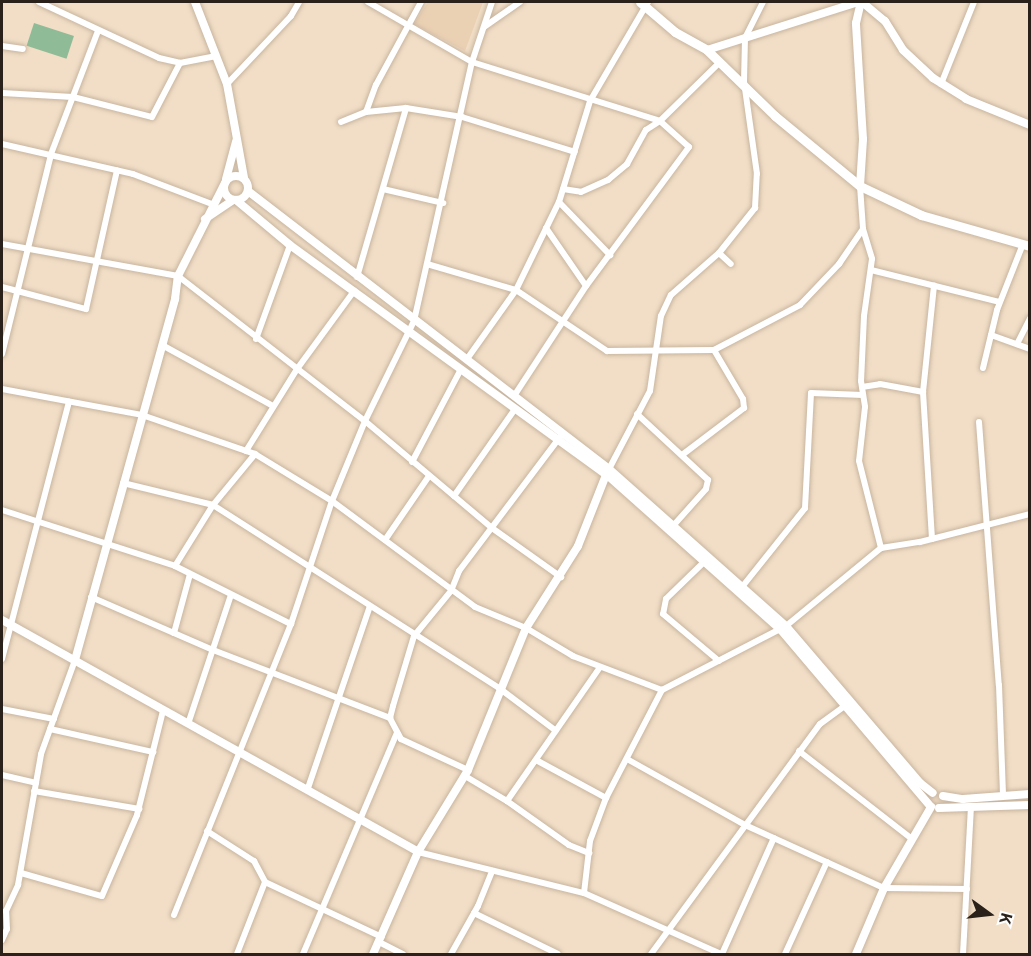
<!DOCTYPE html>
<html>
<head>
<meta charset="utf-8">
<style>
  body { margin:0 }
  #map { position:relative; width:1031px; height:956px; overflow:hidden; background:#f2dec7; font-family:"IBM Plex Sans",sans-serif }
  div>[style] { position:absolute }
  [style*='--x'] { left:calc(var(--x)*1px); top:calc(var(--y)*1px); width:calc(var(--w)*1px); rotate:calc(var(--a)*1deg) }
  .built>* { inset:0; background:#ebd1b4 }
  .green>* { inset:0; background:#8fbc96; transform-origin:0 0 }
  .roads { filter:drop-shadow(0 0 2px #c8b59f) drop-shadow(0 0 2px #c8b59f) }
  .minor>* { height:6px; margin:-3px; padding:0 3px; transform-origin:3px; border-radius:3px; background:#fff }
  .tertiary>* { height:8px; margin:-4px; padding:0 4px; transform-origin:4px; border-radius:4px; background:#fff }
  .tertiary>.ring { margin:-4px; padding:0; box-sizing:content-box; background:none; border:8px solid #fff; border-radius:50% }
  .secondary>* { height:9px; margin:-4.5px; padding:0 4.5px; transform-origin:4.5px; border-radius:4.5px; background:#fff }
  span { translate:-50% -50%; white-space:nowrap; text-align:center; line-height:1.15; -webkit-text-stroke:6px #fff; paint-order:stroke }
  .frame { position:absolute; inset:0; border:3px solid #2a221a; pointer-events:none }
  .north { position:absolute; left:959px; top:884px; width:60px; height:60px; -webkit-text-stroke:4px #fff; paint-order:stroke; rotate:105deg; font-size:16px; font-weight:700; line-height:24px; text-align:center; color:#2a221a }
  .north::after { content:''; display:block; margin:auto; width:21px; height:27px; background:#2a221a; clip-path:polygon(50% 0,100% 100%,50% 72%,0 100%) }
</style>
</head>
<body>
<div id="map">
  <div class="built">
    <div style="clip-path:polygon(428px 2px,483px 2px,465px 51px,414px 24px)"></div>
  </div>
  <div class="green">
    <div style="left:34px;top:23px;width:42px;height:24px;rotate:18deg"></div>
  </div>
  <div class="roads">
    <div class="minor">
      <div style="--x:39;--y:2;--w:132;--a:25"></div>
      <div style="--x:159;--y:58;--w:22;--a:13"></div>
      <div style="--x:180;--y:63;--w:37;--a:-11"></div>
      <div style="--x:368;--y:2;--w:120;--a:30"></div>
      <div style="--x:472;--y:62;--w:197;--a:17.4"></div>
      <div style="--x:660;--y:121;--w:39;--a:42"></div>
      <div style="--x:689;--y:147;--w:173;--a:126.5"></div>
      <div style="--x:586;--y:286;--w:131;--a:123.2"></div>
      <div style="--x:484;--y:27;--w:44;--a:-34.8"></div>
      <div style="--x:2;--y:46;--w:21;--a:8"></div>
      <div style="--x:227;--y:84;--w:93;--a:-46.7"></div>
      <div style="--x:291;--y:16;--w:16;--a:-60"></div>
      <div style="--x:941;--y:84;--w:88;--a:-68.1"></div>
      <div style="--x:2;--y:93;--w:71;--a:3.2"></div>
      <div style="--x:73;--y:97;--w:81;--a:14.2"></div>
      <div style="--x:152;--y:117;--w:61;--a:-62.6"></div>
      <div style="--x:366;--y:112;--w:29;--a:-70"></div>
      <div style="--x:376;--y:85;--w:94;--a:-61.5"></div>
      <div style="--x:341;--y:122;--w:27;--a:-22"></div>
      <div style="--x:366;--y:112;--w:40;--a:-5.7"></div>
      <div style="--x:406;--y:108;--w:57;--a:9.1"></div>
      <div style="--x:462;--y:117;--w:118;--a:17.2"></div>
      <div style="--x:2;--y:144;--w:134;--a:12.9"></div>
      <div style="--x:133;--y:174;--w:85;--a:20.8"></div>
      <div style="--x:860;--y:186;--w:43;--a:86"></div>
      <div style="--x:863;--y:229;--w:31;--a:73"></div>
      <div style="--x:872;--y:259;--w:58;--a:98"></div>
      <div style="--x:864;--y:316;--w:65;--a:92.6"></div>
      <div style="--x:861;--y:381;--w:26;--a:81"></div>
      <div style="--x:865;--y:407;--w:54;--a:96.3"></div>
      <div style="--x:859;--y:461;--w:90;--a:75.8"></div>
      <div style="--x:383;--y:189;--w:62;--a:13.1"></div>
      <div style="--x:563;--y:189;--w:18;--a:9"></div>
      <div style="--x:581;--y:192;--w:30;--a:-24"></div>
      <div style="--x:608;--y:180;--w:25;--a:-40"></div>
      <div style="--x:627;--y:164;--w:39;--a:-61"></div>
      <div style="--x:646;--y:130;--w:17;--a:-33"></div>
      <div style="--x:660;--y:121;--w:84;--a:-44.5"></div>
      <div style="--x:559;--y:202;--w:74;--a:46.1"></div>
      <div style="--x:546;--y:228;--w:70;--a:55.4"></div>
      <div style="--x:2;--y:244;--w:179;--a:10.3"></div>
      <div style="--x:178;--y:276;--w:237;--a:37.8"></div>
      <div style="--x:365;--y:421;--w:166;--a:40.1"></div>
      <div style="--x:492;--y:528;--w:85;--a:35.4"></div>
      <div style="--x:719;--y:253;--w:16;--a:43"></div>
      <div style="--x:427;--y:264;--w:93;--a:16.3"></div>
      <div style="--x:516;--y:290;--w:110;--a:33.8"></div>
      <div style="--x:607;--y:351;--w:107;--a:-0.5"></div>
      <div style="--x:714;--y:350;--w:97;--a:-27.6"></div>
      <div style="--x:800;--y:305;--w:57;--a:-46.4"></div>
      <div style="--x:839;--y:264;--w:42;--a:-55.6"></div>
      <div style="--x:871;--y:270;--w:132;--a:14"></div>
      <div style="--x:357;--y:277;--w:176;--a:-73.8"></div>
      <div style="--x:2;--y:287;--w:87;--a:14.7"></div>
      <div style="--x:86;--y:309;--w:142;--a:-77.4"></div>
      <div style="--x:991;--y:335;--w:41;--a:19.7"></div>
      <div style="--x:256;--y:339;--w:100;--a:-70.1"></div>
      <div style="--x:1017;--y:344;--w:29;--a:-63"></div>
      <div style="--x:162;--y:345;--w:127;--a:28.8"></div>
      <div style="--x:2;--y:354;--w:206;--a:-76.2"></div>
      <div style="--x:51;--y:154;--w:132;--a:-69.1"></div>
      <div style="--x:467;--y:359;--w:85;--a:-54.6"></div>
      <div style="--x:516;--y:290;--w:98;--a:-64"></div>
      <div style="--x:559;--y:202;--w:106;--a:-72.9"></div>
      <div style="--x:590;--y:101;--w:115;--a:-59.6"></div>
      <div style="--x:983;--y:368;--w:60;--a:-76.4"></div>
      <div style="--x:997;--y:310;--w:71;--a:-68.5"></div>
      <div style="--x:862;--y:387;--w:18;--a:-9"></div>
      <div style="--x:880;--y:384;--w:44;--a:10.5"></div>
      <div style="--x:2;--y:389;--w:142;--a:10.5"></div>
      <div style="--x:142;--y:415;--w:120;--a:19"></div>
      <div style="--x:255;--y:454;--w:90;--a:31.4"></div>
      <div style="--x:332;--y:501;--w:178;--a:36.5"></div>
      <div style="--x:475;--y:607;--w:55;--a:22.4"></div>
      <div style="--x:526;--y:628;--w:55;--a:30.8"></div>
      <div style="--x:573;--y:656;--w:95;--a:20.9"></div>
      <div style="--x:637;--y:414;--w:97;--a:42.9"></div>
      <div style="--x:708;--y:480;--w:9;--a:103"></div>
      <div style="--x:706;--y:489;--w:50;--a:131.7"></div>
      <div style="--x:979;--y:422;--w:264;--a:85.7"></div>
      <div style="--x:999;--y:685;--w:111;--a:87.9"></div>
      <div style="--x:246;--y:451;--w:97;--a:-58.1"></div>
      <div style="--x:297;--y:369;--w:97;--a:-53.8"></div>
      <div style="--x:682;--y:455;--w:78;--a:-37.2"></div>
      <div style="--x:744;--y:408;--w:9;--a:-96"></div>
      <div style="--x:743;--y:399;--w:57;--a:-120.6"></div>
      <div style="--x:412;--y:462;--w:105;--a:-62.2"></div>
      <div style="--x:609;--y:469;--w:88;--a:-62.3"></div>
      <div style="--x:650;--y:391;--w:76;--a:-81.7"></div>
      <div style="--x:661;--y:316;--w:23;--a:-65"></div>
      <div style="--x:671;--y:295;--w:64;--a:-41.2"></div>
      <div style="--x:719;--y:253;--w:58;--a:-51.3"></div>
      <div style="--x:755;--y:208;--w:34;--a:-87"></div>
      <div style="--x:757;--y:174;--w:93;--a:-98"></div>
      <div style="--x:744;--y:82;--w:44;--a:-88.7"></div>
      <div style="--x:745;--y:38;--w:40;--a:-63.4"></div>
      <div style="--x:123;--y:483;--w:93;--a:13.7"></div>
      <div style="--x:213;--y:505;--w:340;--a:32.6"></div>
      <div style="--x:499;--y:688;--w:71;--a:37"></div>
      <div style="--x:454;--y:496;--w:106;--a:-55"></div>
      <div style="--x:2;--y:510;--w:182;--a:17.9"></div>
      <div style="--x:175;--y:566;--w:130;--a:26.6"></div>
      <div style="--x:932;--y:539;--w:147;--a:-93.5"></div>
      <div style="--x:923;--y:392;--w:107;--a:-84.1"></div>
      <div style="--x:385;--y:540;--w:78;--a:-55.5"></div>
      <div style="--x:704;--y:562;--w:53;--a:135.8"></div>
      <div style="--x:666;--y:599;--w:15;--a:101"></div>
      <div style="--x:663;--y:614;--w:73;--a:40"></div>
      <div style="--x:175;--y:566;--w:72;--a:-58.1"></div>
      <div style="--x:213;--y:505;--w:66;--a:-50.5"></div>
      <div style="--x:742;--y:587;--w:101;--a:-51.4"></div>
      <div style="--x:805;--y:508;--w:115;--a:-87"></div>
      <div style="--x:811;--y:393;--w:52;--a:2.2"></div>
      <div style="--x:91;--y:597;--w:133;--a:23.5"></div>
      <div style="--x:213;--y:650;--w:190;--a:21"></div>
      <div style="--x:174;--y:633;--w:61;--a:-74.8"></div>
      <div style="--x:2;--y:659;--w:266;--a:-75.4"></div>
      <div style="--x:2;--y:709;--w:53;--a:10.9"></div>
      <div style="--x:188;--y:724;--w:136;--a:-71.6"></div>
      <div style="--x:50;--y:729;--w:106;--a:12.6"></div>
      <div style="--x:799;--y:751;--w:143;--a:37.9"></div>
      <div style="--x:627;--y:759;--w:135;--a:29.2"></div>
      <div style="--x:745;--y:825;--w:153;--a:24.4"></div>
      <div style="--x:884;--y:888;--w:83;--a:0.7"></div>
      <div style="--x:536;--y:760;--w:80;--a:28.5"></div>
      <div style="--x:468;--y:770;--w:74;--a:-155.2"></div>
      <div style="--x:401;--y:739;--w:24;--a:-118"></div>
      <div style="--x:390;--y:718;--w:12;--a:-76"></div>
      <div style="--x:393;--y:706;--w:73;--a:-73.3"></div>
      <div style="--x:414;--y:636;--w:58;--a:-50.6"></div>
      <div style="--x:451;--y:591;--w:22;--a:-68"></div>
      <div style="--x:459;--y:571;--w:168;--a:-53"></div>
      <div style="--x:2;--y:775;--w:35;--a:13"></div>
      <div style="--x:465;--y:776;--w:49;--a:30.8"></div>
      <div style="--x:507;--y:801;--w:163;--a:-55.2"></div>
      <div style="--x:308;--y:788;--w:192;--a:-71.2"></div>
      <div style="--x:34;--y:791;--w:107;--a:9.7"></div>
      <div style="--x:507;--y:801;--w:76;--a:35.4"></div>
      <div style="--x:569;--y:845;--w:22;--a:22"></div>
      <div style="--x:207;--y:831;--w:56;--a:32.6"></div>
      <div style="--x:254;--y:861;--w:24;--a:62"></div>
      <div style="--x:265;--y:882;--w:77;--a:111.3"></div>
      <div style="--x:418;--y:852;--w:171;--a:13.9"></div>
      <div style="--x:584;--y:893;--w:150;--a:24"></div>
      <div style="--x:21;--y:873;--w:84;--a:15.9"></div>
      <div style="--x:102;--y:896;--w:88;--a:-66.6"></div>
      <div style="--x:137;--y:815;--w:107;--a:-76"></div>
      <div style="--x:265;--y:882;--w:129;--a:25.2"></div>
      <div style="--x:584;--y:893;--w:52;--a:-83.4"></div>
      <div style="--x:590;--y:841;--w:46;--a:-69.6"></div>
      <div style="--x:606;--y:798;--w:122;--a:-62.6"></div>
      <div style="--x:662;--y:690;--w:140;--a:-27.3"></div>
      <div style="--x:786;--y:626;--w:123;--a:-39.4"></div>
      <div style="--x:881;--y:548;--w:39;--a:-9"></div>
      <div style="--x:920;--y:542;--w:114;--a:-14.3"></div>
      <div style="--x:474;--y:913;--w:93;--a:26"></div>
      <div style="--x:174;--y:915;--w:314;--a:-68.1"></div>
      <div style="--x:291;--y:624;--w:130;--a:-71.6"></div>
      <div style="--x:332;--y:501;--w:87;--a:-67.6"></div>
      <div style="--x:365;--y:421;--w:111;--a:-63.9"></div>
      <div style="--x:414;--y:321;--w:265;--a:-77.4"></div>
      <div style="--x:472;--y:62;--w:63;--a:-71.6"></div>
      <div style="--x:2;--y:940;--w:12;--a:-66"></div>
      <div style="--x:7;--y:929;--w:18;--a:-93"></div>
      <div style="--x:6;--y:911;--w:29;--a:-65"></div>
      <div style="--x:18;--y:885;--w:133;--a:-80"></div>
      <div style="--x:41;--y:754;--w:100;--a:-70.1"></div>
      <div style="--x:379;--y:942;--w:27;--a:27"></div>
      <div style="--x:303;--y:954;--w:240;--a:-67"></div>
      <div style="--x:451;--y:954;--w:55;--a:-60.6"></div>
      <div style="--x:478;--y:906;--w:38;--a:-68"></div>
      <div style="--x:651;--y:954;--w:285;--a:-53.7"></div>
      <div style="--x:820;--y:724;--w:32;--a:-36"></div>
      <div style="--x:722;--y:954;--w:127;--a:-65.9"></div>
      <div style="--x:785;--y:954;--w:101;--a:-65.5"></div>
      <div style="--x:963;--y:954;--w:146;--a:-86.9"></div>
    </div>
    <div class="tertiary">
      <div style="--x:195;--y:2;--w:88;--a:68.7"></div>
      <div style="--x:227;--y:84;--w:96;--a:79.7"></div>
      <div style="--x:862;--y:2;--w:30;--a:40"></div>
      <div style="--x:885;--y:21;--w:34;--a:58"></div>
      <div style="--x:903;--y:50;--w:41;--a:43"></div>
      <div style="--x:933;--y:78;--w:39;--a:32"></div>
      <div style="--x:966;--y:99;--w:69;--a:22.1"></div>
      <div style="--x:707;--y:50;--w:158;--a:-17.6"></div>
      <div class="ring" style="left:224px;top:176px;width:16px;height:16px"></div>
      <div style="--x:226;--y:179;--w:39;--a:-75"></div>
      <div style="--x:860;--y:186;--w:47;--a:-86.3"></div>
      <div style="--x:863;--y:139;--w:116;--a:-93.5"></div>
      <div style="--x:856;--y:23;--w:22;--a:-77"></div>
      <div style="--x:248;--y:191;--w:456;--a:37.6"></div>
      <div style="--x:609;--y:469;--w:237;--a:41.6"></div>
      <div style="--x:786;--y:626;--w:206;--a:49.5"></div>
      <div style="--x:920;--y:783;--w:16;--a:38"></div>
      <div style="--x:236;--y:200;--w:70;--a:39.8"></div>
      <div style="--x:290;--y:245;--w:392;--a:36"></div>
      <div style="--x:607;--y:475;--w:232;--a:41.7"></div>
      <div style="--x:780;--y:629;--w:231;--a:49.7"></div>
      <div style="--x:205;--y:219;--w:34;--a:-34"></div>
      <div style="--x:2;--y:620;--w:476;--a:29.1"></div>
      <div style="--x:75;--y:660;--w:375;--a:-74.5"></div>
      <div style="--x:175;--y:299;--w:23;--a:-83"></div>
      <div style="--x:178;--y:276;--w:104;--a:-63.2"></div>
      <div style="--x:943;--y:796;--w:20;--a:9"></div>
      <div style="--x:963;--y:799;--w:67;--a:-4.3"></div>
      <div style="--x:939;--y:808;--w:91;--a:-1.9"></div>
      <div style="--x:373;--y:954;--w:111;--a:-66.2"></div>
      <div style="--x:418;--y:852;--w:96;--a:-58.6"></div>
      <div style="--x:468;--y:770;--w:153;--a:-67.8"></div>
      <div style="--x:526;--y:628;--w:97;--a:-57.6"></div>
      <div style="--x:578;--y:546;--w:82;--a:-68.5"></div>
      <div style="--x:856;--y:954;--w:72;--a:-67"></div>
      <div style="--x:884;--y:888;--w:94;--a:-59.9"></div>
    </div>
    <div class="secondary">
      <div style="--x:640;--y:2;--w:46;--a:40.6"></div>
      <div style="--x:675;--y:32;--w:37;--a:29"></div>
      <div style="--x:707;--y:50;--w:95;--a:44.1"></div>
      <div style="--x:775;--y:116;--w:110;--a:39.5"></div>
      <div style="--x:860;--y:186;--w:68;--a:25.4"></div>
      <div style="--x:921;--y:215;--w:113;--a:15.9"></div>
    </div>
  </div>
  <div class="frame"></div>
  <div class="north">K</div>
</div>
</body>
</html>
